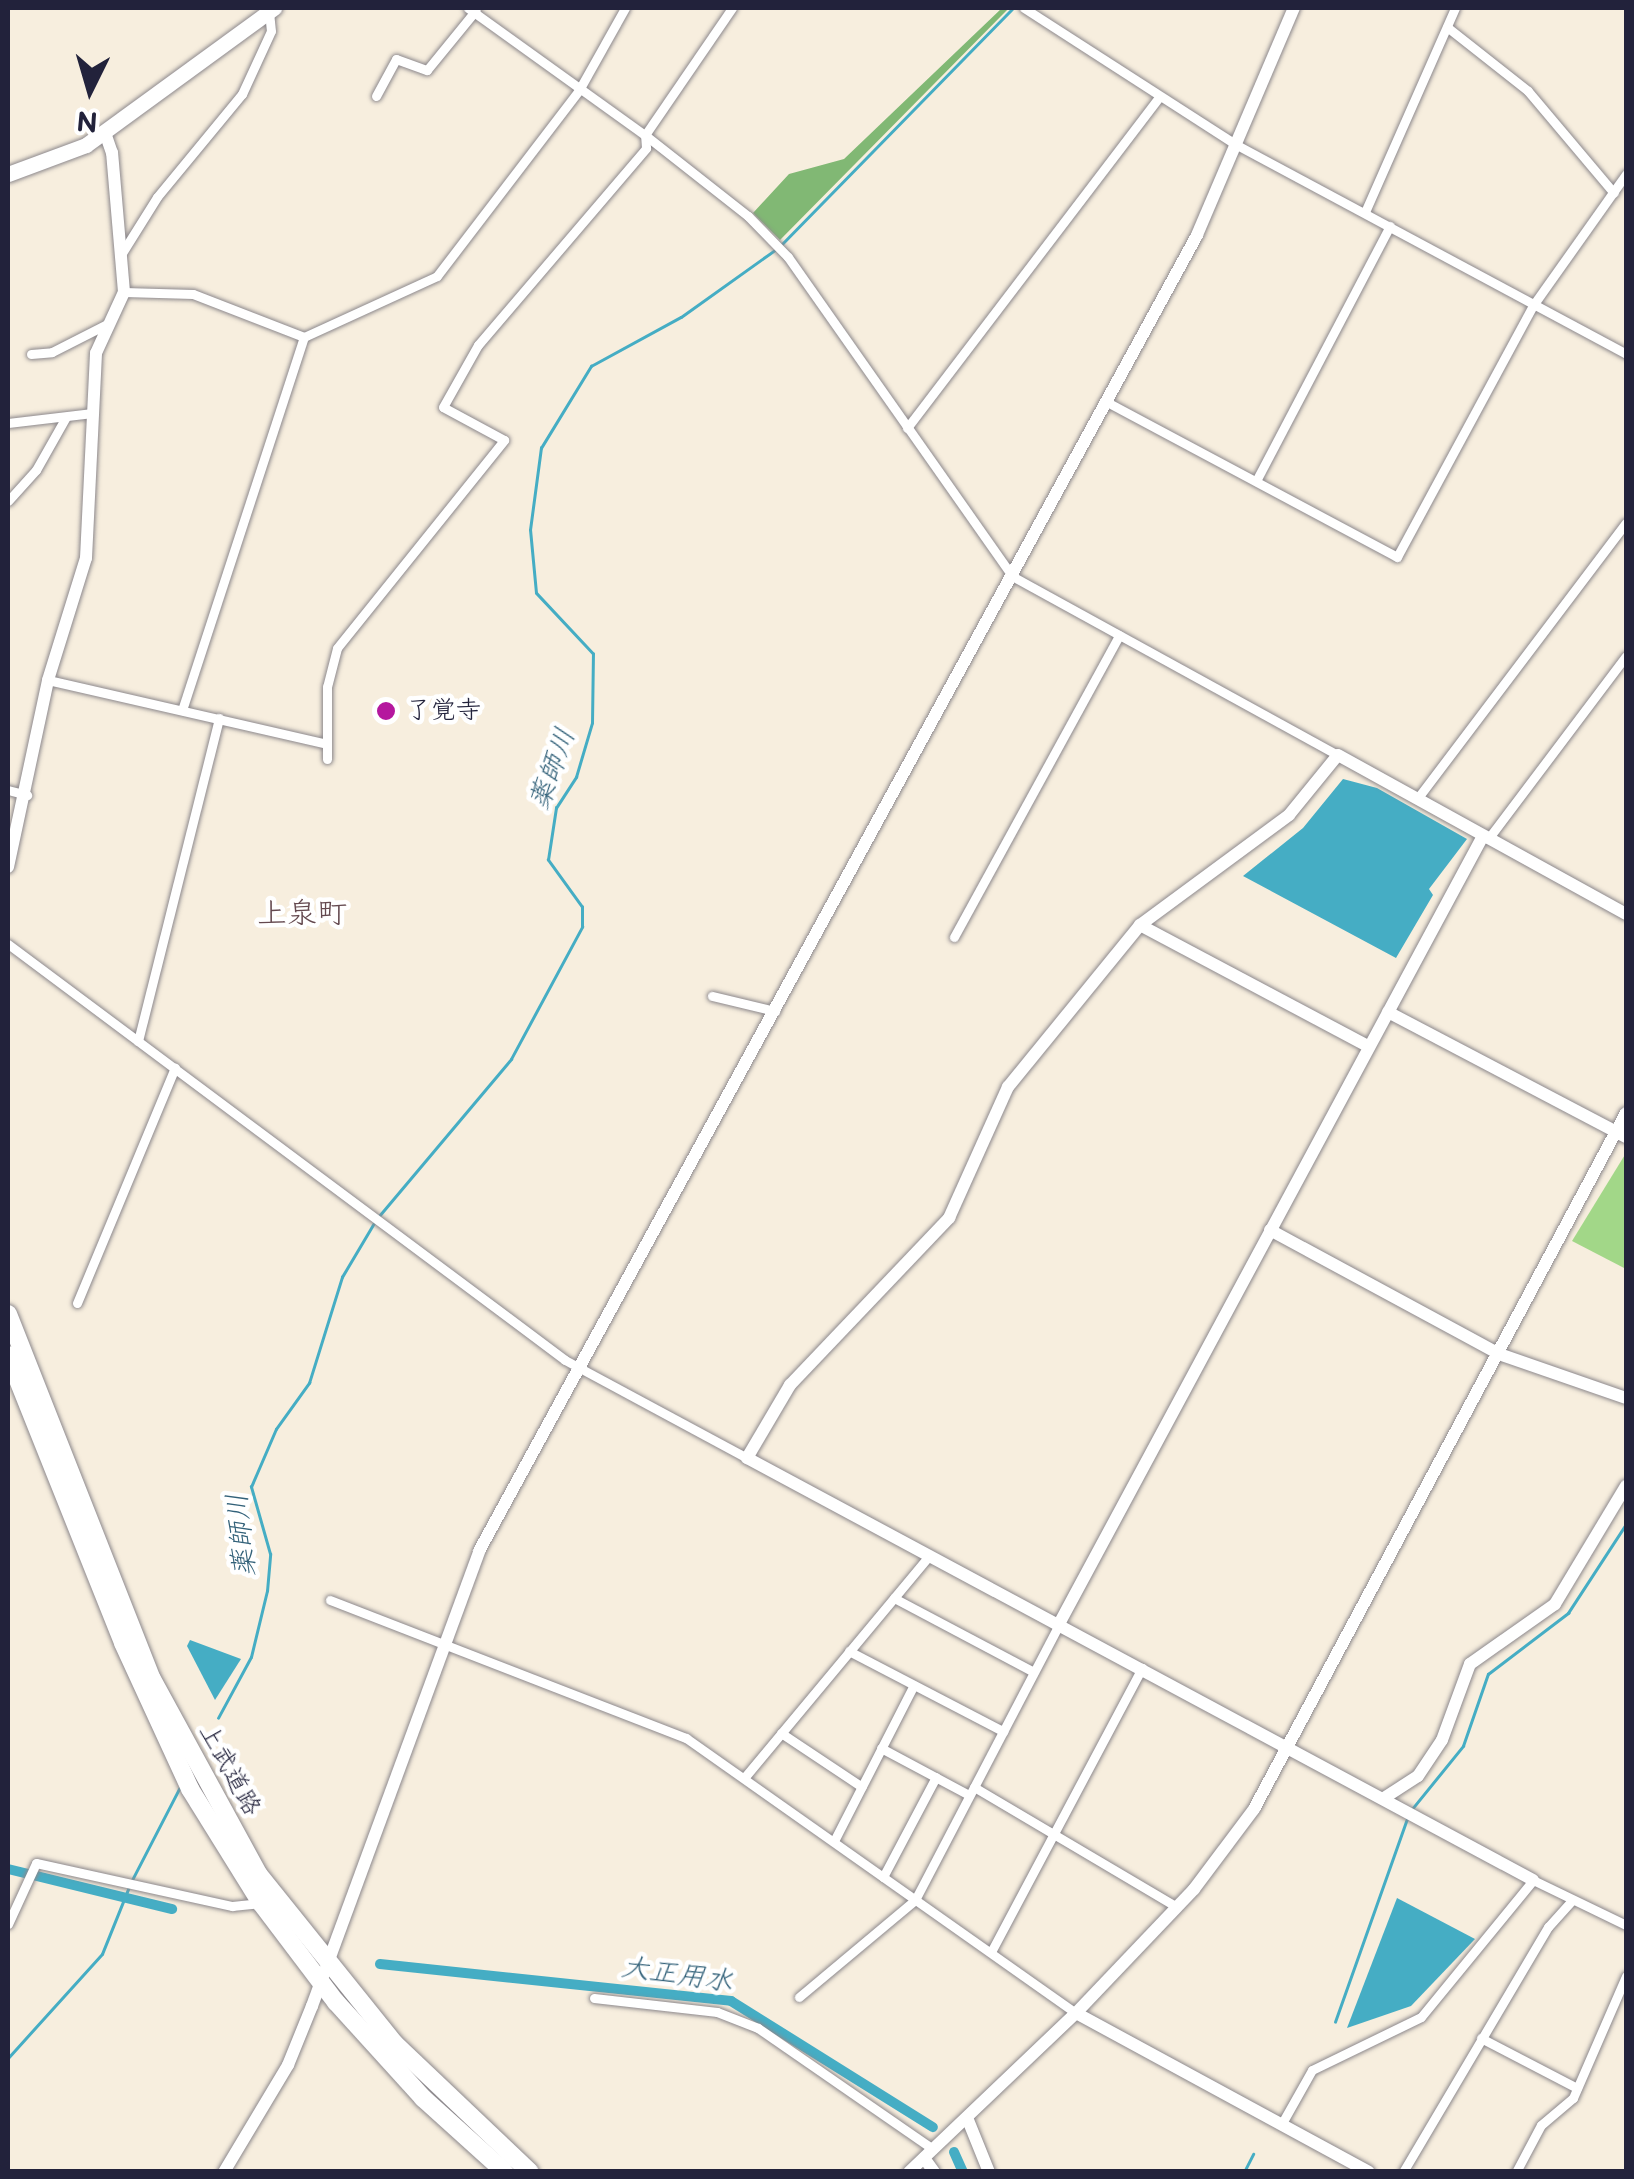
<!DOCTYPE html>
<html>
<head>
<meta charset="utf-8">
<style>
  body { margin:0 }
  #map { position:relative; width:1634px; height:2179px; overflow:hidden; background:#f7eede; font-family:"Balsamiq Sans","Klee One",sans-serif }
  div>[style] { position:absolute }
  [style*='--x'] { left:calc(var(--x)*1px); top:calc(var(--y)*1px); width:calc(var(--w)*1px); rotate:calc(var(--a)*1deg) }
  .green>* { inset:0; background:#a2d788 }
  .forest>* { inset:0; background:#81b874 }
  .water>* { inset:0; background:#45adc4 }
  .stream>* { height:2.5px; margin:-1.25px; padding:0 1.25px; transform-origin:1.25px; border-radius:1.25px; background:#45adc4 }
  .canal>* { height:10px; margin:-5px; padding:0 5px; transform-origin:5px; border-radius:5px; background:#45adc4 }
  .roads { filter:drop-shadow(0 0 2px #8c888c) drop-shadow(0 0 2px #8c888c) }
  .street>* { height:9px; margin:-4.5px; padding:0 4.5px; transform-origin:4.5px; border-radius:4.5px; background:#fff }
  .secondary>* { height:12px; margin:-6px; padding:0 6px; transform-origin:6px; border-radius:6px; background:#fff }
  .primary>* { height:15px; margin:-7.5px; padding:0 7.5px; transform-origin:7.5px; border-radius:7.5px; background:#fff }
  .highway>* { height:18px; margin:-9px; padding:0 9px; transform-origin:9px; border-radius:9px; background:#fff }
  .dots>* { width:28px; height:28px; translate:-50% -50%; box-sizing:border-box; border:5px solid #fff; border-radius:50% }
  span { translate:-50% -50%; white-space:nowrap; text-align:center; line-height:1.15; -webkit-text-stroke:9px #fff; paint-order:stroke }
  .poi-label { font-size:25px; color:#22223b }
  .left { translate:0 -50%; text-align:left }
  .street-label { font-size:25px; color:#22223b }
  .water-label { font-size:28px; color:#326179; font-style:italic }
  .quarter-label { font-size:30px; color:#64494f }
  .frame { position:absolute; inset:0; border:10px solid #22223b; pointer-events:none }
  .north { position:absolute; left:40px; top:40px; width:100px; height:100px; -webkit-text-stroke:8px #fff; paint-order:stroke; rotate:185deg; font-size:28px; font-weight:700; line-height:40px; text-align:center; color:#22223b }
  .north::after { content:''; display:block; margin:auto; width:35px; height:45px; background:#22223b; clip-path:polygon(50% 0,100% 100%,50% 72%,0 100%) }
</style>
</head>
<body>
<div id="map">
  <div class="green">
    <div style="clip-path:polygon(1626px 1153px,1626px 1269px,1572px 1241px)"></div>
  </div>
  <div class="forest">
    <div style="clip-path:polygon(1002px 8px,1009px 8px,780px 240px,753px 213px,789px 174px,844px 159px)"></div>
  </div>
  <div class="water">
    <div style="clip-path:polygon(1343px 779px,1377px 788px,1467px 839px,1429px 889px,1433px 895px,1396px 958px,1243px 876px,1303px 828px)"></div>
    <div style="clip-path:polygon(190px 1640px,241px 1659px,215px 1700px,187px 1646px)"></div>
    <div style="clip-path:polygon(1397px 1898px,1475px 1939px,1411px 2006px,1347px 2028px)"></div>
  </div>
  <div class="stream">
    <div style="--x:781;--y:245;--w:330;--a:-45.6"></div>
    <div style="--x:379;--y:1216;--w:205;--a:-49.9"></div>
    <div style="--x:511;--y:1059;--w:150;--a:-61.7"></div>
    <div style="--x:582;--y:927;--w:20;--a:-90"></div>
    <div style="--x:582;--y:907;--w:58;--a:-125.9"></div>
    <div style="--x:548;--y:860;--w:53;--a:-81.3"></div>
    <div style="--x:556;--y:808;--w:37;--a:-57"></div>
    <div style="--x:576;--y:777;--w:56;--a:-73.5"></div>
    <div style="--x:592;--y:723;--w:69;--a:-89.2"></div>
    <div style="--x:593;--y:654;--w:83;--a:-133.1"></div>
    <div style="--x:536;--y:593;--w:63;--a:-95.4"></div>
    <div style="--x:530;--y:530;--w:83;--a:-82.4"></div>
    <div style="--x:541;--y:448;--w:96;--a:-58.6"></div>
    <div style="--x:591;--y:366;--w:102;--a:-28.6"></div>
    <div style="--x:681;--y:317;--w:115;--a:-35.5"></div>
    <div style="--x:218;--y:1718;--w:69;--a:-61.6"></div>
    <div style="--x:251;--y:1657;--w:68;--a:-76.4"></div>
    <div style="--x:267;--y:1591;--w:37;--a:-85"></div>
    <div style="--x:270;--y:1554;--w:70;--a:-105.8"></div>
    <div style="--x:251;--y:1487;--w:63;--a:-66.7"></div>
    <div style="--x:276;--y:1429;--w:57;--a:-54.3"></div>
    <div style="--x:309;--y:1383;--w:111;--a:-72.7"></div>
    <div style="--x:342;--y:1277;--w:63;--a:-59.3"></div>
    <div style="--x:1412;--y:1809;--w:81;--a:-51"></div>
    <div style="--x:1463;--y:1746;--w:76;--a:-70.9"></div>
    <div style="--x:1488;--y:1674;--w:101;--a:-37.3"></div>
    <div style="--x:1568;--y:1613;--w:106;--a:-56.9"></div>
    <div style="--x:132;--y:1880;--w:107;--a:-62.7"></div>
    <div style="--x:1335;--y:2022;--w:219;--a:-70.5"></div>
    <div style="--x:8;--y:2058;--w:140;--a:-47.9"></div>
    <div style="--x:102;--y:1954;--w:72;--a:-68.1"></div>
    <div style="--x:1244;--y:2172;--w:20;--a:-63"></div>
  </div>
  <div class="canal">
    <div style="--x:8;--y:1869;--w:169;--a:13.7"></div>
    <div style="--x:380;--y:1964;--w:353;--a:6"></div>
    <div style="--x:731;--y:2001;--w:238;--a:32"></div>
    <div style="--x:954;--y:2152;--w:22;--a:66"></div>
  </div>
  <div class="roads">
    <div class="street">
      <div style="--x:468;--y:8;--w:218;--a:35.7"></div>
      <div style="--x:645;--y:135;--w:131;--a:38.2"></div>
      <div style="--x:748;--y:216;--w:57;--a:45.7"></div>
      <div style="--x:788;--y:257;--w:390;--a:54.9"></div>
      <div style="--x:1012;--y:576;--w:372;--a:28.8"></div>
      <div style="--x:1024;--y:8;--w:251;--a:32.8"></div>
      <div style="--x:1235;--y:144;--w:444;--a:28.2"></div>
      <div style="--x:1447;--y:27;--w:103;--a:38.3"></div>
      <div style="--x:1528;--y:91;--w:133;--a:49.9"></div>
      <div style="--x:376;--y:96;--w:42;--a:-61.6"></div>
      <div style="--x:396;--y:59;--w:33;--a:20"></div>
      <div style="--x:427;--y:70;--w:77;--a:-50.8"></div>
      <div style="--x:1365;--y:212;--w:223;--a:-66.2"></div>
      <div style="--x:122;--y:253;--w:66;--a:-58"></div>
      <div style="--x:157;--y:197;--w:134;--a:-50.5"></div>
      <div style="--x:242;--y:94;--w:69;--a:-65.3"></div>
      <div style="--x:271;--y:31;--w:20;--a:-96"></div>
      <div style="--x:124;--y:292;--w:69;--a:1.7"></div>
      <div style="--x:193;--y:294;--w:119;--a:21.2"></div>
      <div style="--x:304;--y:337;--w:146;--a:-24.6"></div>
      <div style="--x:437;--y:276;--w:234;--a:-52.6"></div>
      <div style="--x:579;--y:90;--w:94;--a:-60.7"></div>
      <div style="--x:31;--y:354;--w:21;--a:-5"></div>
      <div style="--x:52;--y:352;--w:64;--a:-27"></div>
      <div style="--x:1105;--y:401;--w:331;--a:28.1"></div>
      <div style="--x:1397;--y:557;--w:288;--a:-61.6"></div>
      <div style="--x:1534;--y:304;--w:159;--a:-54.7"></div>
      <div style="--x:8;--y:423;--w:85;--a:-6.8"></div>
      <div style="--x:907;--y:428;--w:416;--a:-52.7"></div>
      <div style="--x:1256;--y:481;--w:288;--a:-62.3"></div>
      <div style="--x:8;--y:501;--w:42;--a:-47.9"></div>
      <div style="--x:36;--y:470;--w:61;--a:-60.5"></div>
      <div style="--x:48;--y:680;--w:286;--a:12.9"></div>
      <div style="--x:182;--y:710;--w:392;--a:-71.9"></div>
      <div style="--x:327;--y:759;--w:72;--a:-90"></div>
      <div style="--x:327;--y:687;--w:40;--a:-75.6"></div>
      <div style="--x:337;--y:648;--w:267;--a:-51.2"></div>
      <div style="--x:504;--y:440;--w:69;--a:-151.6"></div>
      <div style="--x:443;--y:407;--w:71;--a:-60.6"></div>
      <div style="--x:478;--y:345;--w:259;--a:-49.5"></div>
      <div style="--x:646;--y:148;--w:13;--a:-94"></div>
      <div style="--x:645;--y:135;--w:154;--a:-55.6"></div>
      <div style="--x:8;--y:790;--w:20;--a:15"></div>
      <div style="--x:1417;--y:799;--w:346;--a:-52.9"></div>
      <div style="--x:1488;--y:839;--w:229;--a:-53"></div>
      <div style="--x:954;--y:937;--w:344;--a:-61.3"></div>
      <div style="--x:8;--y:944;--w:695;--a:36.75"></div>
      <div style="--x:565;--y:1360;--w:207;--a:28.3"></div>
      <div style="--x:712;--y:996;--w:65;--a:13.4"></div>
      <div style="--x:138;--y:1041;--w:333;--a:-75.9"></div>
      <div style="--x:77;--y:1303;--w:255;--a:-67.4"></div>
      <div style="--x:894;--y:1598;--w:158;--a:27.9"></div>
      <div style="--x:330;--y:1600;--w:382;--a:21.2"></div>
      <div style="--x:686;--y:1738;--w:477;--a:35.2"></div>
      <div style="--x:849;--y:1651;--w:174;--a:27.5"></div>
      <div style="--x:781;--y:1733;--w:97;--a:33.7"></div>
      <div style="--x:881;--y:1748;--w:100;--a:28.1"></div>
      <div style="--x:744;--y:1778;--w:290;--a:-50.2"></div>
      <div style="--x:974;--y:1787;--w:236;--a:30.6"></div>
      <div style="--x:834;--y:1841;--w:175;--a:-62.9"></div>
      <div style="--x:883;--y:1877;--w:113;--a:-62.1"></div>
      <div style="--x:8;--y:1924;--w:67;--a:-65.3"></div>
      <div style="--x:36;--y:1863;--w:201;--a:12.4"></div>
      <div style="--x:232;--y:1906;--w:29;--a:-6"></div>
      <div style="--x:991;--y:1952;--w:322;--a:-62"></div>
      <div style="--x:799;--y:1997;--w:151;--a:-39.9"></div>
      <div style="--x:915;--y:1900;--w:311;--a:-62.4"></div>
      <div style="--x:594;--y:1998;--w:124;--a:6.5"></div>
      <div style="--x:717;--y:2012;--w:44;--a:21.3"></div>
      <div style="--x:758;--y:2028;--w:213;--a:34.7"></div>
      <div style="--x:1481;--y:2038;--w:108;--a:27.5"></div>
      <div style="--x:1281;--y:2125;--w:63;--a:-60.6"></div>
      <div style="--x:1312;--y:2070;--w:121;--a:-25.9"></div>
      <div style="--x:1421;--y:2017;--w:177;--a:-50.7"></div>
      <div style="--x:1533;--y:1880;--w:103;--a:25.8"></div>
      <div style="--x:1403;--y:2172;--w:285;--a:-59.4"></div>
      <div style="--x:1548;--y:1927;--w:36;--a:-48"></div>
      <div style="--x:1516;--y:2172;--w:53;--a:-62"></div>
      <div style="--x:1541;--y:2125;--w:42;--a:-40.2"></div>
      <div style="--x:1573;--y:2098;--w:133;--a:-66.5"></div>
    </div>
    <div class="secondary">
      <div style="--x:8;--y:867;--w:191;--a:-77.9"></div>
      <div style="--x:48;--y:680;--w:128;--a:-72.7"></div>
      <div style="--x:86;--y:558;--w:205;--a:-87.2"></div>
      <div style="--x:96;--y:353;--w:67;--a:-65.3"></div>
      <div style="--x:124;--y:292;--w:140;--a:-94.9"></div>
      <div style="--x:112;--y:153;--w:21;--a:-109"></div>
      <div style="--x:1140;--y:925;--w:259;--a:28"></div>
      <div style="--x:1388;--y:1012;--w:269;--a:27.7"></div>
      <div style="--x:1270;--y:1230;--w:260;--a:28.4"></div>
      <div style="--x:1499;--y:1354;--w:134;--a:19.1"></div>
      <div style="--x:1059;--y:1624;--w:895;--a:-61.72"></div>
      <div style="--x:1384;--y:1798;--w:40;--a:-32.9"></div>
      <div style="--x:1418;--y:1776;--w:43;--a:-56.3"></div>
      <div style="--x:1442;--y:1740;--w:81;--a:-69.8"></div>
      <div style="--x:1470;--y:1664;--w:104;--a:-35.2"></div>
      <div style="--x:1555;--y:1604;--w:138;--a:-59"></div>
      <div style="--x:1533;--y:1880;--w:892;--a:-151.77"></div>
      <div style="--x:747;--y:1458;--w:85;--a:-59.5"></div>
      <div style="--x:790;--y:1385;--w:231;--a:-46.4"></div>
      <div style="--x:949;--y:1218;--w:144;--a:-65.8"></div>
      <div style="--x:1008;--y:1087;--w:209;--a:-50.8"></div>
      <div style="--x:1140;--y:925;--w:185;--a:-36.4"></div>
      <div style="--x:1289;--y:815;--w:77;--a:-50.8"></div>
      <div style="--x:1338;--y:755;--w:329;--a:28.9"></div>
      <div style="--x:1076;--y:2013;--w:333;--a:28.5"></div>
      <div style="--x:968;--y:2120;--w:56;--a:68"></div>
      <div style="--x:924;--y:2158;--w:17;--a:54"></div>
      <div style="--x:224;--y:2172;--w:125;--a:-59.1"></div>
      <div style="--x:288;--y:2065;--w:64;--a:-67.9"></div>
      <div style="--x:312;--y:2006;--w:485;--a:-69.8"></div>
      <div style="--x:479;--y:1551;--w:1499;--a:-61.38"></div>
      <div style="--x:1197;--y:235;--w:247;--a:-66.9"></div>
      <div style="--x:909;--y:2172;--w:231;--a:-43.6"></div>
      <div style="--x:1076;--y:2013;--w:171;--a:-46.4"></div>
      <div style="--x:1194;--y:1889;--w:100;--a:-53.1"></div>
      <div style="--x:1254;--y:1809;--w:789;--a:-61.88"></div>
    </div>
    <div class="primary">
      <div style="--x:8;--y:174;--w:83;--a:-20.4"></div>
      <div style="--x:86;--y:145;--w:233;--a:-36.1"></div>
    </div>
    <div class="highway">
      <div style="--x:8;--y:1314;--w:392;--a:68.5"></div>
      <div style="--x:152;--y:1679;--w:223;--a:61.4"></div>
      <div style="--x:259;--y:1875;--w:217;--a:51.2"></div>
      <div style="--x:395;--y:2044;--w:186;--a:43.5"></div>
      <div style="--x:8;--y:1355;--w:310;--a:68.2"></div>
      <div style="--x:123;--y:1643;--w:161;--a:65.3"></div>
      <div style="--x:190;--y:1789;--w:134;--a:58.1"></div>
      <div style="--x:261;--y:1903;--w:124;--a:52.9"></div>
      <div style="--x:336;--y:2002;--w:130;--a:47.8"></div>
      <div style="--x:423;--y:2098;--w:110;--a:42.1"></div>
    </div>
  </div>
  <div class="dots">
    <div style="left:386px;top:711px;background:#b5179e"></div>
  </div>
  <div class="poi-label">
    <span class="left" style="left:406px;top:711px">了覚寺</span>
  </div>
  <div class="street-label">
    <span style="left:229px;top:1770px;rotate:61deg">上武道路</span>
  </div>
  <div class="water-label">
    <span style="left:553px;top:769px;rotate:-70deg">薬師川</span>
    <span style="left:242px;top:1535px;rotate:-96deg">薬師川</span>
    <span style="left:677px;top:1975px;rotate:8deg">大正用水</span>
  </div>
  <div class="quarter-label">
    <span style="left:302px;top:914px">上泉町</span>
  </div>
  <div class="frame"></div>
  <div class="north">N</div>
</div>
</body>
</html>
